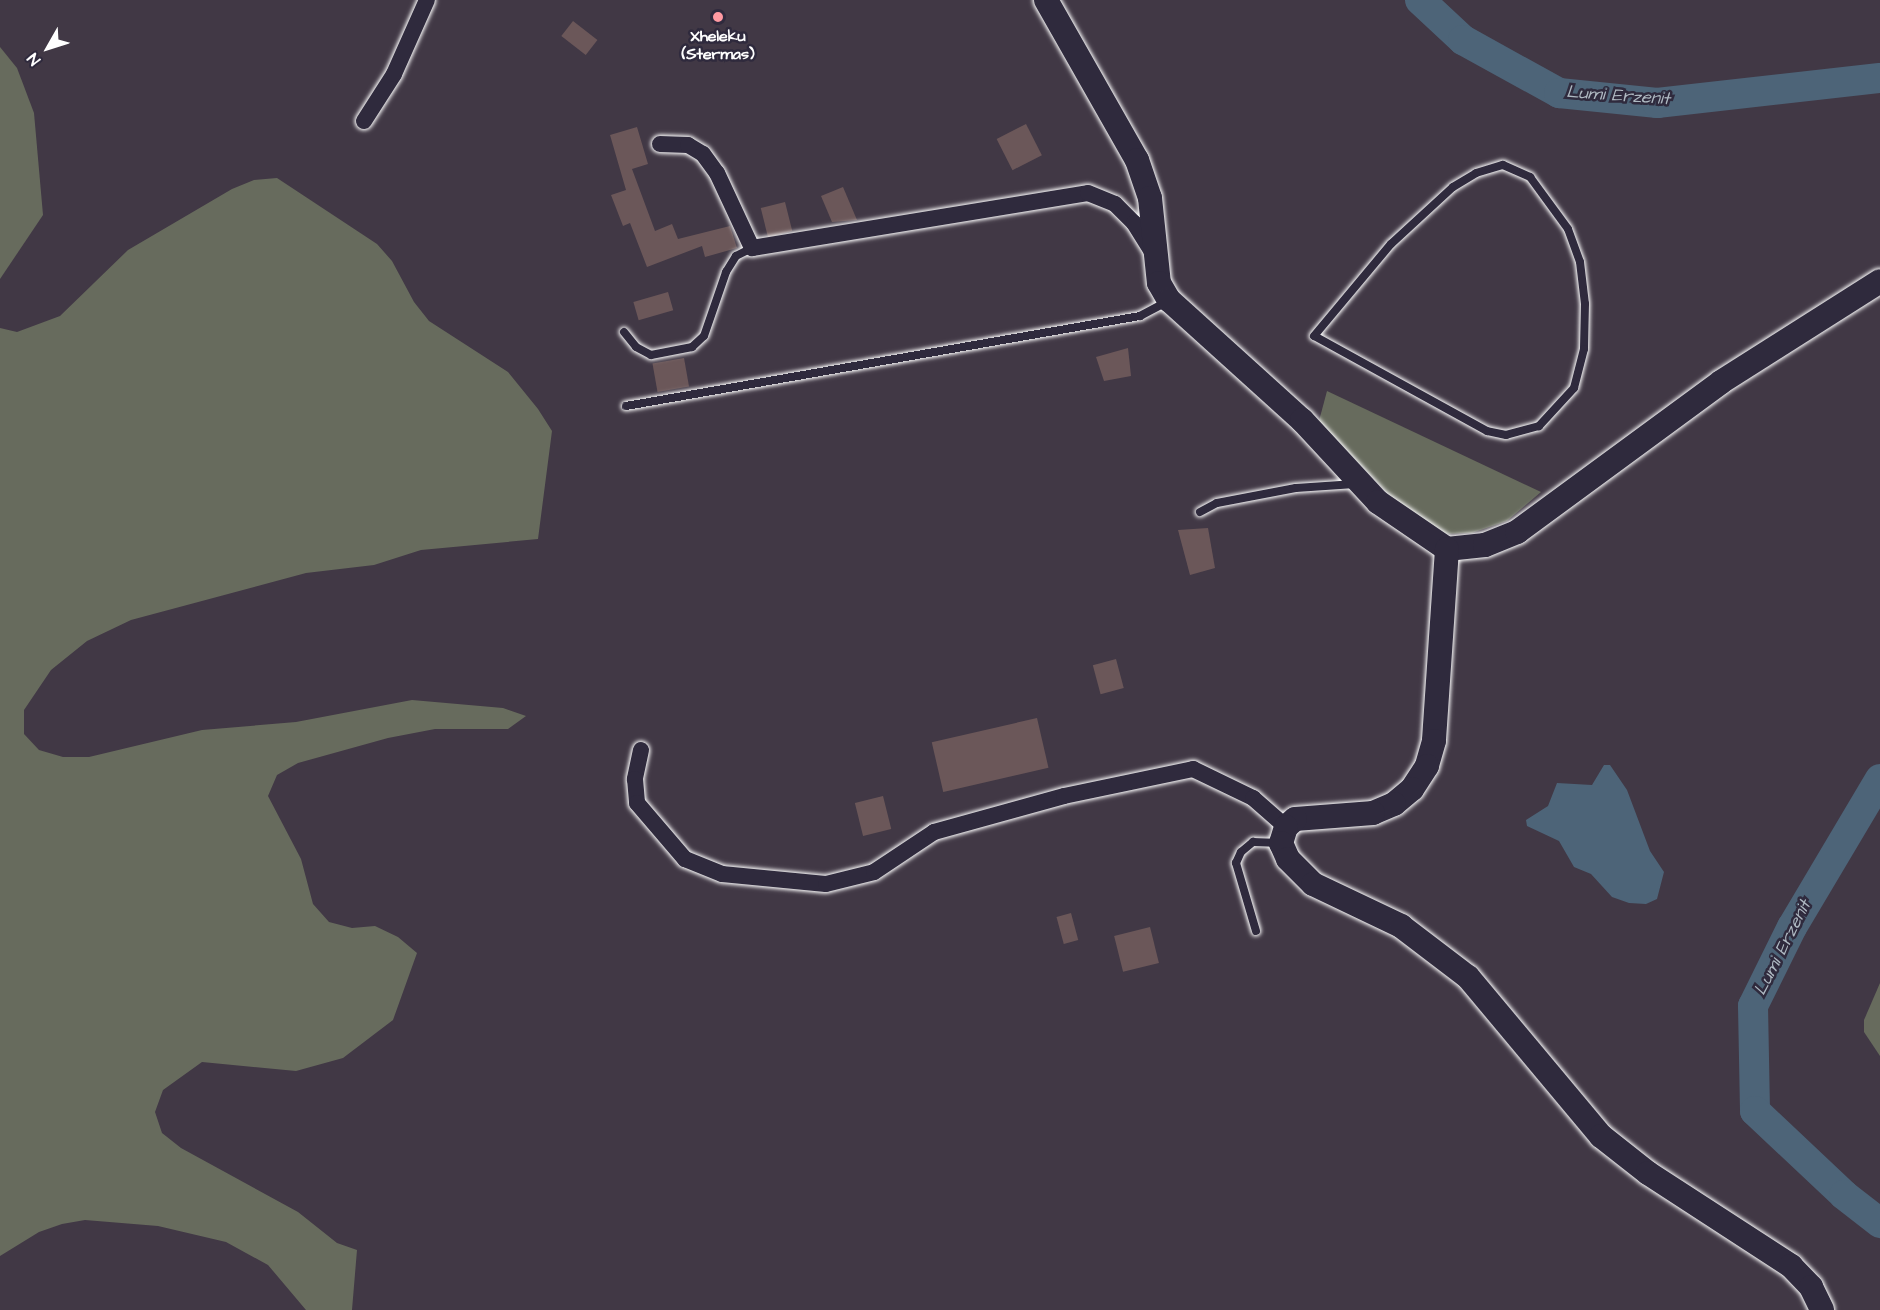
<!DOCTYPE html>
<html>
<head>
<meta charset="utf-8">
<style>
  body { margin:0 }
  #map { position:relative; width:1880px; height:1310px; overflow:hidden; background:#413845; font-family:"Architects Daughter",sans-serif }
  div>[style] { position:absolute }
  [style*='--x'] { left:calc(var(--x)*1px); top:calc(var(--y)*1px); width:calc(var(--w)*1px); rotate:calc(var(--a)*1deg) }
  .green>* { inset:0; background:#676b5d }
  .water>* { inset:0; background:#4d6478 }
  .river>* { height:30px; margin:-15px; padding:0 15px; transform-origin:15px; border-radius:15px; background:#4d6478 }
  .building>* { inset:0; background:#6b5759; transform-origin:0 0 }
  .roads { filter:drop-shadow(0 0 2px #fff) drop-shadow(0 0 2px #fff) }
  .lane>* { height:8px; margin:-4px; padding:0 4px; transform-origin:4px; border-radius:4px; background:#2f2a3d }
  .street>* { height:16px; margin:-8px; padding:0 8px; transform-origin:8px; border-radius:8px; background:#2f2a3d }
  .secondary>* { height:24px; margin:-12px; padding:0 12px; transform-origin:12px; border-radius:12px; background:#2f2a3d }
  .dots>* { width:16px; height:16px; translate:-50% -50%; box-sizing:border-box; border:3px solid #2f2a3d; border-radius:50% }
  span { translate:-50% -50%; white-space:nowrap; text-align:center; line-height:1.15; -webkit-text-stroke:5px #2f2a3d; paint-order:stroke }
  .poi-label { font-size:16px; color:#fff; font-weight:700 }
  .water-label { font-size:18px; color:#afb9c2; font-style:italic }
  .north { position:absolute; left:18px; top:18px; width:60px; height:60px; -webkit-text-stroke:4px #2f2a3d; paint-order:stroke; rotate:231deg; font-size:16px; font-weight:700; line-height:24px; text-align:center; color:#fff }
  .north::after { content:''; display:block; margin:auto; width:21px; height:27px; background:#fff; clip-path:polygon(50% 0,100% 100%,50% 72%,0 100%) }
</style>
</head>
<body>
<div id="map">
  <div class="green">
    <div style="clip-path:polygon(0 47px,17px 68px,34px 113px,43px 215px,0 279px)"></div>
    <div style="clip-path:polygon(277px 178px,377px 244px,392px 261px,414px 302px,429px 321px,508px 372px,538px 409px,552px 431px,538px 539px,421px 550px,374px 565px,306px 573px,131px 620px,87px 641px,51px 670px,24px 710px,24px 734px,39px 750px,63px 757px,89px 757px,202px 730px,296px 722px,412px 700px,503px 708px,526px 716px,508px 729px,435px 729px,388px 738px,298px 763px,277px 775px,268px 796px,301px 859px,313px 904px,329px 922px,352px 928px,375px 926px,398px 937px,417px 953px,393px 1020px,343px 1058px,296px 1071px,202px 1062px,163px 1090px,155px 1112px,162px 1133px,181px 1148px,298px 1212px,337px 1243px,357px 1250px,352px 1310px,306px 1310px,268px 1265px,226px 1242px,158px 1226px,85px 1220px,62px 1224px,39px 1232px,0 1256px,0 328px,17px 332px,60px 316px,128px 250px,232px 189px,254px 180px)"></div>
    <div style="clip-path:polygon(1327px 391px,1541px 492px,1507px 521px,1472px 533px,1444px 534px,1410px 517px,1319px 421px)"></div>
    <div style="clip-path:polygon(1880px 983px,1880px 1056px,1864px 1032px,1864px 1020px)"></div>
  </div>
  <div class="water">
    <div style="clip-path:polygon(1604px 765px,1610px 765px,1627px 790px,1650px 851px,1664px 872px,1657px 899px,1646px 904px,1629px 903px,1612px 897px,1591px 874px,1574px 867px,1559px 841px,1527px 826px,1526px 820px,1548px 806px,1557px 783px,1592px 785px)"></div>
  </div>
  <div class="river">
    <div style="--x:1420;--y:0;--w:59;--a:42.9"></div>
    <div style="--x:1463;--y:40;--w:110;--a:28.9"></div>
    <div style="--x:1559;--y:93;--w:99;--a:5.8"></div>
    <div style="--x:1657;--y:103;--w:224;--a:-6.4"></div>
    <div style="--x:1880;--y:779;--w:172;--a:120.7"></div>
    <div style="--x:1792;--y:927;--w:88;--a:116.3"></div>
    <div style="--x:1753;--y:1006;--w:105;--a:88.9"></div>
    <div style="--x:1755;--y:1111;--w:122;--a:43.3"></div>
    <div style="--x:1844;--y:1195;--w:46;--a:37.9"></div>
  </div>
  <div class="building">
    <div style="left:573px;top:21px;width:31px;height:19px;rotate:38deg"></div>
    <div style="left:1026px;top:124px;width:35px;height:33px;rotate:63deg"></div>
    <div style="clip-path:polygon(637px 127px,648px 164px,632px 169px,655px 231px,672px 224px,678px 239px,730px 226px,737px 248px,705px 257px,702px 246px,647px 267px,630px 223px,623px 226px,611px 195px,626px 190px,610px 135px)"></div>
    <div style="clip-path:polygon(843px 187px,857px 220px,832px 222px,821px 196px)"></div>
    <div style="left:785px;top:202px;width:30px;height:25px;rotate:76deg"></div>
    <div style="left:668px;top:292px;width:19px;height:36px;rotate:74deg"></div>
    <div style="clip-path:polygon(1128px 348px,1131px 376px,1104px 381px,1096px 357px)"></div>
    <div style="left:684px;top:358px;width:29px;height:32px;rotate:80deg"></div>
    <div style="clip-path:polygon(1208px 528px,1215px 568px,1190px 575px,1178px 530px)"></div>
    <div style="left:1116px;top:659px;width:30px;height:24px;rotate:75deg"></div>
    <div style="left:1037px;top:718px;width:51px;height:108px;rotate:77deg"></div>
    <div style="left:883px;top:796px;width:34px;height:29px;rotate:76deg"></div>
    <div style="left:1071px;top:913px;width:28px;height:15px;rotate:75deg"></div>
    <div style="left:1150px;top:927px;width:37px;height:37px;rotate:76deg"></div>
  </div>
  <div class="roads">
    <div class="lane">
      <div style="--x:1503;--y:165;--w:30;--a:24"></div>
      <div style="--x:1530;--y:177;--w:64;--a:53.8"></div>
      <div style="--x:1568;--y:229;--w:35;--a:70"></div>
      <div style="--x:1580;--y:262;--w:42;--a:83.2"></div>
      <div style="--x:1585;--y:304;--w:45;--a:91.3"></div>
      <div style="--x:1584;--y:349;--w:40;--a:104.4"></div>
      <div style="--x:1574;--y:388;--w:52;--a:132.6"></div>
      <div style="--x:1539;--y:426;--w:34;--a:165"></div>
      <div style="--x:1506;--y:435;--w:19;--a:-168"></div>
      <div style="--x:1487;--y:431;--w:197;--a:-151.2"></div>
      <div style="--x:1314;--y:336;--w:120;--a:-50.1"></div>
      <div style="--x:1391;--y:244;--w:84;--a:-42.6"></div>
      <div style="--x:1453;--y:187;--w:27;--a:-31"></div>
      <div style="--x:1476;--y:173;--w:28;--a:-17"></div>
      <div style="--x:624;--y:332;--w:19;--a:51"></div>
      <div style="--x:636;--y:347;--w:17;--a:28"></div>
      <div style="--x:651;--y:355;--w:42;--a:-11"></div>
      <div style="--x:692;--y:347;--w:16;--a:-43"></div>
      <div style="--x:704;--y:336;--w:68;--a:-71"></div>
      <div style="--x:726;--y:272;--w:19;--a:-58"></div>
      <div style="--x:736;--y:256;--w:18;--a:-27"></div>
      <div style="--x:626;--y:406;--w:522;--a:-9.93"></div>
      <div style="--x:1140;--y:316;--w:32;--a:-28"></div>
      <div style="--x:1200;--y:512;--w:19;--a:-28"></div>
      <div style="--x:1217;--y:503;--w:80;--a:-10.8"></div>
      <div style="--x:1296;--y:488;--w:59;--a:-3.9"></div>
      <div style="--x:1256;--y:931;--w:71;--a:-106.4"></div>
      <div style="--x:1236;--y:863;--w:12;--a:-66"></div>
      <div style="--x:1241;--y:852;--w:16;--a:-40"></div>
      <div style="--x:1253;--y:842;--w:28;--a:2"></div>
    </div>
    <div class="street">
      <div style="--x:364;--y:121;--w:56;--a:-57.4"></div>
      <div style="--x:394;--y:74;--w:81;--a:-66"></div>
      <div style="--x:660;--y:144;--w:28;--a:2"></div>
      <div style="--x:688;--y:145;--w:17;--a:31"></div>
      <div style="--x:703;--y:154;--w:24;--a:54"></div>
      <div style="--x:717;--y:173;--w:83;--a:65"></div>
      <div style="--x:752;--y:248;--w:340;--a:-9.3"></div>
      <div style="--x:1088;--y:193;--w:29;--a:22"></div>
      <div style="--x:1115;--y:204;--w:27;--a:45"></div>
      <div style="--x:1134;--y:223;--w:38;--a:58"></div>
      <div style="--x:641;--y:750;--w:30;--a:102"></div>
      <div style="--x:635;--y:779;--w:24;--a:85"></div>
      <div style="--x:637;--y:803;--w:74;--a:49.4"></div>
      <div style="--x:685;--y:859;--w:40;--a:22"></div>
      <div style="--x:722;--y:874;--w:104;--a:5.5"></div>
      <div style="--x:826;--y:884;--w:49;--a:-14"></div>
      <div style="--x:874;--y:872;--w:72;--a:-33.7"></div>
      <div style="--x:934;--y:832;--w:135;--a:-15.5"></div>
      <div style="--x:1064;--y:796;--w:132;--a:-11.8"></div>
      <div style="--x:1193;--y:769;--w:67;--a:25.8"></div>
      <div style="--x:1253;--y:798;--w:44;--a:41.3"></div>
    </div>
    <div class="secondary">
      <div style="--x:1046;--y:0;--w:184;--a:60.4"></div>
      <div style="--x:1137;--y:160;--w:40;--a:71.1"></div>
      <div style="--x:1150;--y:198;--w:85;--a:84"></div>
      <div style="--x:1159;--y:283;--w:20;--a:60"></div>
      <div style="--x:1169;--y:300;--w:179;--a:42.1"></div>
      <div style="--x:1302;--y:420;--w:112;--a:47.2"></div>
      <div style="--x:1378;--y:502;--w:83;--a:34.3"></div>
      <div style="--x:1447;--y:549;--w:38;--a:-6"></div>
      <div style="--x:1485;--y:545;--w:35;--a:-22"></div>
      <div style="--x:1517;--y:532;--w:253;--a:-36.3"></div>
      <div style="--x:1721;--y:382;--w:188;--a:-32.4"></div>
      <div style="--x:1447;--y:549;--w:192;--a:93.9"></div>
      <div style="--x:1434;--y:741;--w:26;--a:106"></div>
      <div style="--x:1427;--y:766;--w:27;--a:123"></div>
      <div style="--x:1412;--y:789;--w:23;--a:140"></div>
      <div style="--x:1394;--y:804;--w:23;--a:157"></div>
      <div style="--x:1373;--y:813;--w:78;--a:175.6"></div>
      <div style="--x:1295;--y:819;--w:12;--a:138"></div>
      <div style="--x:1286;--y:827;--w:17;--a:107"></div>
      <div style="--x:1281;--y:843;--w:17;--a:66"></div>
      <div style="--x:1288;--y:859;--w:35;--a:45"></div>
      <div style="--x:1313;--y:884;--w:98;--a:25.5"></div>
      <div style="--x:1401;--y:926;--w:84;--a:37.3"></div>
      <div style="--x:1468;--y:977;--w:207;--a:50.1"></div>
      <div style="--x:1601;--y:1136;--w:60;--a:38.2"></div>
      <div style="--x:1648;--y:1173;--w:171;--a:33"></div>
      <div style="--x:1791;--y:1266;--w:29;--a:46"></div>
      <div style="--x:1811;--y:1287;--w:25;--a:64"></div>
    </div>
  </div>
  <div class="dots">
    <div style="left:718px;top:17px;background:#ff9aa2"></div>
  </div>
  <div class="poi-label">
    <span style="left:718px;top:45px">Xheleku<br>(Stermas)</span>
  </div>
  <div class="water-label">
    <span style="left:1618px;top:96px;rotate:4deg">Lumi Erzenit</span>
    <span style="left:1783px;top:948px;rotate:-63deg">Lumi Erzenit</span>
  </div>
  <div class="north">N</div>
</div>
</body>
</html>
